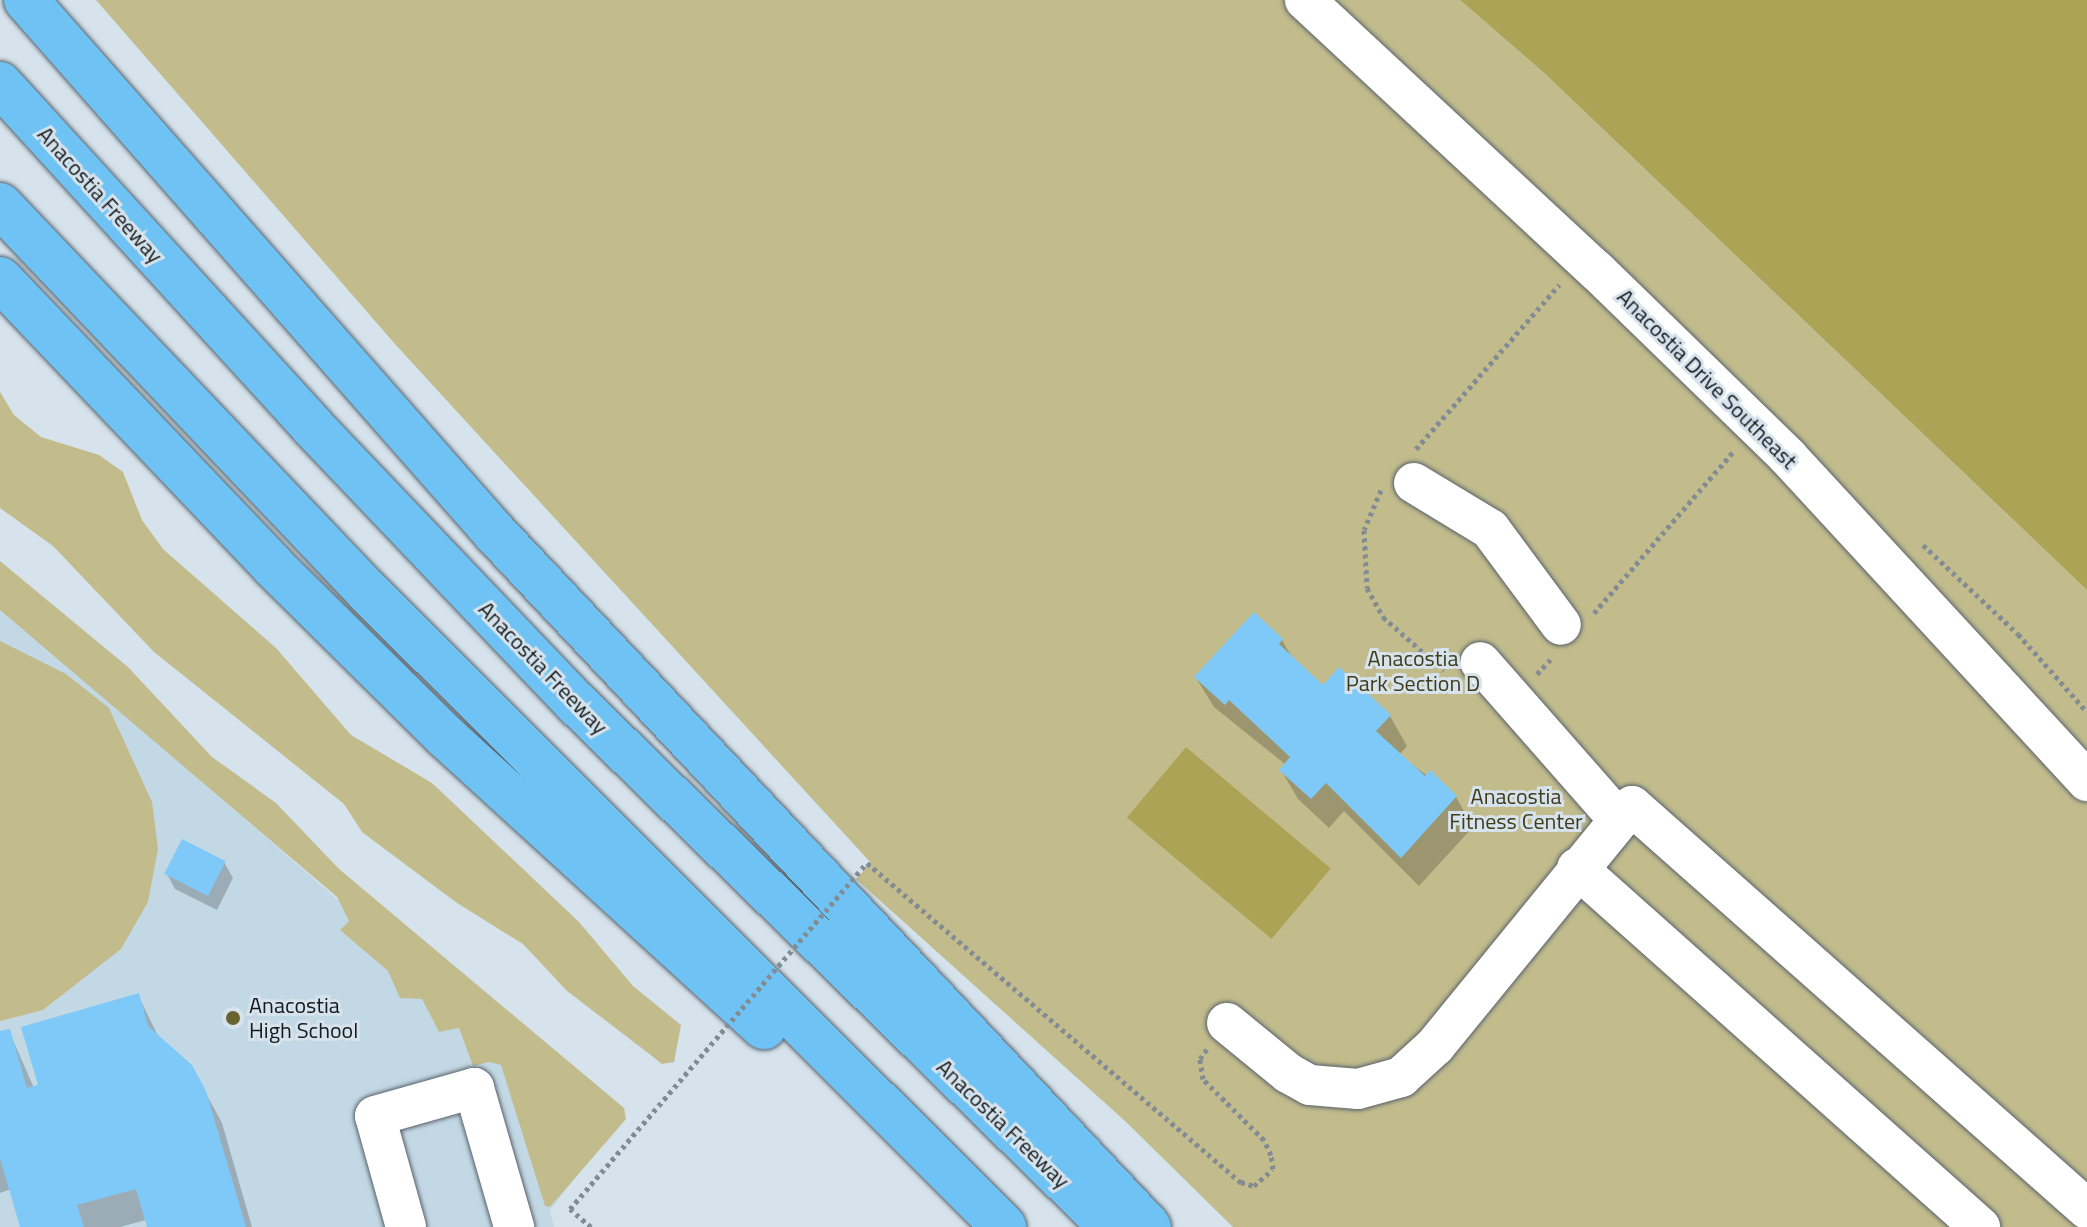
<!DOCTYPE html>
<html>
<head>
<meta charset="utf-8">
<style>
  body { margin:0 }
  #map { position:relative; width:2087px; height:1227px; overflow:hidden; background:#d6e3ec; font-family:"Titillium Web",sans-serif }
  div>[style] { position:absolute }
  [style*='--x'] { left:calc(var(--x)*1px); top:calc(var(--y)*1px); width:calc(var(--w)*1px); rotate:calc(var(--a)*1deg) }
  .built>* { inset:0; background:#c3d8e5 }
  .green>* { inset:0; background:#c2bc8d }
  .water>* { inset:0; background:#ada356; transform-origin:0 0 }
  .shadow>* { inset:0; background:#0003 }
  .building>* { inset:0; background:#7ec9f8; transform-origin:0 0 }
  .path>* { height:5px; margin-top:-2.5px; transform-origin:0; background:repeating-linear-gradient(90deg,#828c92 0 4px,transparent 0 8px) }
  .roads { filter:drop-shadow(0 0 2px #58636b) drop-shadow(0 0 2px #58636b) }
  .minor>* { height:40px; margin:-20px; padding:0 20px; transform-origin:20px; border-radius:20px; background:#fff }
  .highway>* { height:44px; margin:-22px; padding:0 22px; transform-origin:22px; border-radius:22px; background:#6fc2f4 }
  .path-bridge>* { height:5px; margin-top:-2.5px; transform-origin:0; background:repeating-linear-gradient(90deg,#828c92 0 4px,transparent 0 8px) }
  .dots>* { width:22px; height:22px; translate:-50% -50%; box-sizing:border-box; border:4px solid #d6e3ec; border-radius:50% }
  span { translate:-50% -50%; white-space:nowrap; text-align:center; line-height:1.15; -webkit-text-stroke:6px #d6e3ec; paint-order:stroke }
  .street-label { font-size:22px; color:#151a1d }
  .park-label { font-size:22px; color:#403b19 }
  .poi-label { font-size:22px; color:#151a1d }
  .left { translate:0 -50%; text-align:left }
</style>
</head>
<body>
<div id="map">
  <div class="built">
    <div style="clip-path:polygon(0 605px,330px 893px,603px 1143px,550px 1210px,554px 1227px,0 1227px)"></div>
  </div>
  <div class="green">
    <div style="clip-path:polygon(96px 0,1460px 0,1543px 72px,2087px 590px,2087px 1227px,1233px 1227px,1125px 1121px,856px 879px,871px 863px,395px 344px)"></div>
    <div style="clip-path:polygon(0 392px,14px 415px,41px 437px,99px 455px,123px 472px,142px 520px,163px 549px,276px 648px,351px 735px,432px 783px,579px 922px,633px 986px,681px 1025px,674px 1062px,662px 1064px,652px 1056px,567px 991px,523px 944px,457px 903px,362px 832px,344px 804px,154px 652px,53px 546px,0 508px)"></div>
    <div style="clip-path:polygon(0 561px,128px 667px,212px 757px,276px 803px,339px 869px,624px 1108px,626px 1119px,550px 1207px,545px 1206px,501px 1065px,489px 1062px,473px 1066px,459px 1028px,439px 1032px,422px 999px,400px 998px,388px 971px,340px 930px,349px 921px,337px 897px,0 610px)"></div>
    <div style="clip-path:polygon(0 641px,66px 674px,109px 708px,152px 802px,158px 849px,148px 902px,121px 949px,43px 1010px,0 1021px)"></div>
  </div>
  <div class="water">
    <div style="clip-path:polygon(1460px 0,2087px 0,2087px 590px,1543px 72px)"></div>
    <div style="left:1186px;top:747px;width:189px;height:92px;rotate:40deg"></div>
  </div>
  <div class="shadow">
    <div style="clip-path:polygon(1282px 640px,1294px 661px,1323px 688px,1390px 716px,1407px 746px,1399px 755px,1456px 797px,1473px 827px,1419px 886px,1344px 811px,1329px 828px,1298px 799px,1281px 770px,1286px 765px,1214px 707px,1196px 678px)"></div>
    <div style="clip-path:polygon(224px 862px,233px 878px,217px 910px,175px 889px,167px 874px)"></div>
    <div style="clip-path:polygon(138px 995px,159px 1038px,191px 1066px,222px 1123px,252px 1227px,149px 1227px,146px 1220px,120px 1227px,22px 1227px,11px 1189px,0 1193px,0 1033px,9px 1031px,34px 1088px)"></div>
  </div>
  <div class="building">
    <div style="clip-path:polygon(1254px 612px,1283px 639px,1279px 644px,1323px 685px,1339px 667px,1391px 715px,1376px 731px,1425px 776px,1430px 770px,1457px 796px,1401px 858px,1326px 783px,1311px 799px,1279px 770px,1290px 757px,1229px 700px,1225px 705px,1194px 677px)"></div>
    <div style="left:182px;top:839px;width:49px;height:39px;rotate:27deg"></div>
    <div style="clip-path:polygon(139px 993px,148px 1026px,192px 1065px,206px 1091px,246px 1227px,147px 1227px,136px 1189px,77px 1205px,84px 1227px,20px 1227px,0 1158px,0 1031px,10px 1029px,27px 1088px,38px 1085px,21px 1027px)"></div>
  </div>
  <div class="path">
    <div style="--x:1416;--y:449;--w:218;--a:-48.9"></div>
    <div style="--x:1381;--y:490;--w:43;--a:113"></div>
    <div style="--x:1364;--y:530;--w:58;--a:87"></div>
    <div style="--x:1367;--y:588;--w:33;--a:61"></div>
    <div style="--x:1383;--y:617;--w:81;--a:41.5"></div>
    <div style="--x:1923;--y:545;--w:130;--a:43.1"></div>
    <div style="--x:2018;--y:634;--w:104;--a:48.5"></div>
    <div style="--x:1594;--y:613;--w:214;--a:-49.2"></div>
    <div style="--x:1537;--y:674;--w:22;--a:-47"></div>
    <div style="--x:867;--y:863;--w:492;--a:40.5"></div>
    <div style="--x:1241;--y:1182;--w:14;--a:17"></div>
    <div style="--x:1254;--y:1186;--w:25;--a:-42"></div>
    <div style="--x:1273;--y:1169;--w:14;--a:-98"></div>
    <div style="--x:1271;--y:1155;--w:17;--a:-115"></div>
    <div style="--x:1264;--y:1140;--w:86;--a:-135"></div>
    <div style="--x:1203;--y:1079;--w:20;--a:-99"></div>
    <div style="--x:1200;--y:1059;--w:12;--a:-55"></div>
  </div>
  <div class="roads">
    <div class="minor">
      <div style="--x:1305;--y:0;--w:397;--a:42.9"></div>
      <div style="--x:1596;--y:270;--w:268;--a:44.2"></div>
      <div style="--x:1788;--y:457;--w:441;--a:47.3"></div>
      <div style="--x:1414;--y:483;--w:89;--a:31.2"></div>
      <div style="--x:1490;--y:529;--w:119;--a:53.5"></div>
      <div style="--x:1619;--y:820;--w:19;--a:-47"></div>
      <div style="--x:1632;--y:806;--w:608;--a:41.53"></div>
      <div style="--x:1577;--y:868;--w:540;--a:41.7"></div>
      <div style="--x:1227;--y:1023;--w:79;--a:39.3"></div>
      <div style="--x:1288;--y:1073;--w:25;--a:29"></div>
      <div style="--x:1310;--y:1085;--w:48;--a:4.8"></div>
      <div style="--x:1358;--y:1089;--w:45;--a:-15.6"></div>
      <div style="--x:1401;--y:1077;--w:46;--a:-42.4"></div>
      <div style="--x:1435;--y:1046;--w:291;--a:-50.8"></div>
      <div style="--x:1619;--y:820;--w:210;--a:-131.3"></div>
      <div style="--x:406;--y:1227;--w:115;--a:-105.6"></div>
      <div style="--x:375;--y:1116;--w:103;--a:-15.8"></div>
      <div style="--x:474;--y:1088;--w:145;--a:73.9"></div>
    </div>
    <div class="highway">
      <div style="--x:26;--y:0;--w:709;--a:48.66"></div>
      <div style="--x:494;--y:532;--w:955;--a:46.7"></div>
      <div style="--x:0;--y:84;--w:463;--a:47.6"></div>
      <div style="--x:312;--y:426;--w:384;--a:46.4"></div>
      <div style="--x:577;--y:704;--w:747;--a:44.4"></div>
      <div style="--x:0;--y:205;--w:534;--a:46.44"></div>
      <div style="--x:368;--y:592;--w:899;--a:44.95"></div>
      <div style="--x:0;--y:279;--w:396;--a:46.4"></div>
      <div style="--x:273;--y:566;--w:242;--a:44.7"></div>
      <div style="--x:445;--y:736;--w:432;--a:42.4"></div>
    </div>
  </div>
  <div class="path-bridge">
    <div style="--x:591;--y:1227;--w:28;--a:-139"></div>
    <div style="--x:570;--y:1209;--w:456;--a:-49.4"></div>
  </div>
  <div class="dots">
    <div style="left:233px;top:1018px;background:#69632f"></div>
  </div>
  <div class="street-label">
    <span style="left:100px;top:195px;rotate:48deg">Anacostia Freeway</span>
    <span style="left:1707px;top:379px;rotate:45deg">Anacostia Drive Southeast</span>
    <span style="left:543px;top:668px;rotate:46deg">Anacostia Freeway</span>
    <span style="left:1003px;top:1124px;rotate:44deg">Anacostia Freeway</span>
  </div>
  <div class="park-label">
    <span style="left:1413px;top:671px">Anacostia<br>Park Section D</span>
    <span style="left:1516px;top:809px">Anacostia<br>Fitness Center</span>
  </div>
  <div class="poi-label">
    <span class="left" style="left:249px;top:1018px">Anacostia<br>High School</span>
  </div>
</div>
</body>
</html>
